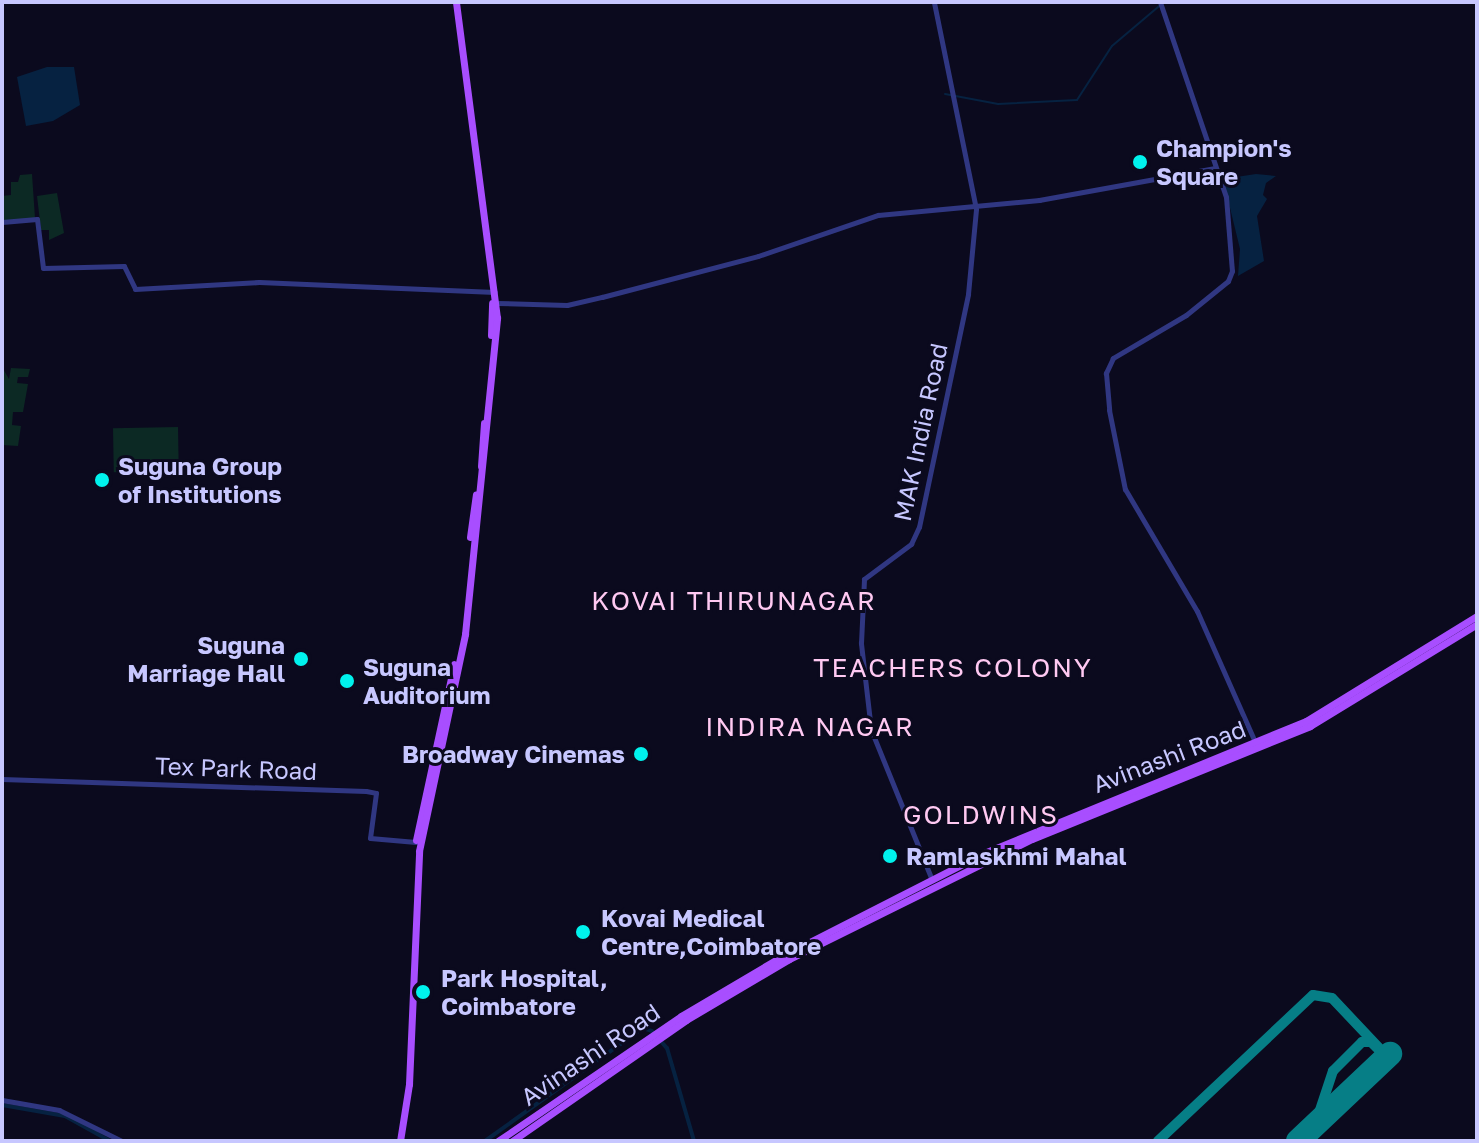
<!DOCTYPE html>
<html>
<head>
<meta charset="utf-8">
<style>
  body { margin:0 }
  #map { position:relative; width:1479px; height:1143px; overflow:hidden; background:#0b0a1e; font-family:"Golos Text",sans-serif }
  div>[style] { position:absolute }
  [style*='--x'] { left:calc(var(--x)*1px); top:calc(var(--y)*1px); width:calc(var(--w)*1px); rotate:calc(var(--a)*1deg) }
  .green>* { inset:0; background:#0c2924; transform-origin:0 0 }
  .water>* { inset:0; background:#062241 }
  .stream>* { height:2px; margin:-1px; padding:0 1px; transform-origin:1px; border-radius:1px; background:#062241 }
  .canal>* { height:4px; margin:-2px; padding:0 2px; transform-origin:2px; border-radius:2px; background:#062241 }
  .taxiway>* { height:10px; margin:-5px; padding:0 5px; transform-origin:5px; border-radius:5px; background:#067e86 }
  .runway>* { height:24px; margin:-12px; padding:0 12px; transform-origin:12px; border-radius:12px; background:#067e86 }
  .minor>* { height:5px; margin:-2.5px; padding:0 2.5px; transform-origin:2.5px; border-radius:2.5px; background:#303782 }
  .major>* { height:7px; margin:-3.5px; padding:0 3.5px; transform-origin:3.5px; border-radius:3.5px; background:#a84eff }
  .dots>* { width:22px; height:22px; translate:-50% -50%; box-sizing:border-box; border:4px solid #0b0a1e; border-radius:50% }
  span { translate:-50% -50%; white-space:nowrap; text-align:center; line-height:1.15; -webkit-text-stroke:6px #0b0a1e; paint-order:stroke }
  .poi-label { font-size:24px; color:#c7c7ff; font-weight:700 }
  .left { translate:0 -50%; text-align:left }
  .right { translate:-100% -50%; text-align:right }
  .street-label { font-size:24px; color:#c7c7ff }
  .neighbourhood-label { font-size:26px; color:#ffc9f2; letter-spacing:2px }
  .frame { position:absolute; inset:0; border:4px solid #c7c7ff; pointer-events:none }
</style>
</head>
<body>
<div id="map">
  <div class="green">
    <div style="clip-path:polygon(32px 174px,35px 218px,2px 221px,2px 196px,11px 195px,11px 182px,18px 182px,20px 175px)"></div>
    <div style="clip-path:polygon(57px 193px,64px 233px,49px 240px,49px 230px,41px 230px,37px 196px)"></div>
    <div style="clip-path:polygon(2px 367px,9px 379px,11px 368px,30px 369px,28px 377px,18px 377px,17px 383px,28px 384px,23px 412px,13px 412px,12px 425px,21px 426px,18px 446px,2px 445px)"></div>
    <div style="left:178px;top:427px;width:44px;height:65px;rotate:89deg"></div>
  </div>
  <div class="water">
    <div style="clip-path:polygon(47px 67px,74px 67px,80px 105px,53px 121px,26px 126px,17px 77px)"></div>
    <div style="clip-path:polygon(1256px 174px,1276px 176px,1266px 183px,1263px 195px,1267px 199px,1257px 216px,1264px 261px,1238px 276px,1240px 249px,1223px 179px)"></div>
  </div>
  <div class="stream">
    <div style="--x:945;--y:94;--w:54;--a:10.7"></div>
    <div style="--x:998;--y:104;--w:79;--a:-2.9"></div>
    <div style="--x:1077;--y:100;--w:64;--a:-57.1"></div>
    <div style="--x:1112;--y:46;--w:68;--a:-40.2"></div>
  </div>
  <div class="canal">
    <div style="--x:2;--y:1105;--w:64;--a:9.9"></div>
    <div style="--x:65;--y:1116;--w:51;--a:29.1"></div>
    <div style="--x:485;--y:1141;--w:194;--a:-35.6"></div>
    <div style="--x:643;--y:1028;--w:9;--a:18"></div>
    <div style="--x:652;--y:1031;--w:23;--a:49"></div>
    <div style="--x:667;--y:1048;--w:97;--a:73.8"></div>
  </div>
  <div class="taxiway">
    <div style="--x:1315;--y:1125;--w:57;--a:-71.6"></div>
    <div style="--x:1333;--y:1071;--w:41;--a:-45"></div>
    <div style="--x:1362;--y:1042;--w:9;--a:0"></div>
    <div style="--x:1371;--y:1042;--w:16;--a:45"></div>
    <div style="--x:1382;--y:1053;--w:16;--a:94"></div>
    <div style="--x:1381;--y:1069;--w:33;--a:145"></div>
    <div style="--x:1158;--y:1141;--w:213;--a:-43.3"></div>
    <div style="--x:1313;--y:995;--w:19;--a:9"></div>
    <div style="--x:1332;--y:998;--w:70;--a:46.7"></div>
  </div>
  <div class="runway">
    <div style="--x:1298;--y:1141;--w:127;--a:-43.4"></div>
  </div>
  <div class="minor">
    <div style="--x:1160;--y:2;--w:206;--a:71.3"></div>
    <div style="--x:1226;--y:197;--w:74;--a:85.4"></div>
    <div style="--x:1232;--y:271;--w:11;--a:112"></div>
    <div style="--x:1228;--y:281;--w:54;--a:141"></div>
    <div style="--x:1186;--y:315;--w:85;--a:149.5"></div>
    <div style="--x:1113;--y:358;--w:17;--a:115"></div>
    <div style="--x:1106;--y:373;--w:37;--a:85"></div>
    <div style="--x:1109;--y:410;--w:81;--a:78.6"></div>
    <div style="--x:1125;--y:489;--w:142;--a:59.5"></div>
    <div style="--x:1197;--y:611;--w:143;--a:66.1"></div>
    <div style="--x:2;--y:222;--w:35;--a:-5"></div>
    <div style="--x:37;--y:219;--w:49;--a:83"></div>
    <div style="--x:43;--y:268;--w:81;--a:-1.4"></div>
    <div style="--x:124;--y:266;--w:25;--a:64"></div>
    <div style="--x:135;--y:289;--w:124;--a:-3.2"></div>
    <div style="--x:259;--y:282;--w:236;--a:2.4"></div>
    <div style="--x:497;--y:303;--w:70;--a:1.6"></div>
    <div style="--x:567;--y:305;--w:36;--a:-13"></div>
    <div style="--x:602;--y:297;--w:161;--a:-14.7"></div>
    <div style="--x:758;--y:256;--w:127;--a:-18.9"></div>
    <div style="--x:878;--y:215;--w:162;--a:-5.3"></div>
    <div style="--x:1039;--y:200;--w:179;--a:-10.3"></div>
    <div style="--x:2;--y:779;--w:364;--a:1.9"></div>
    <div style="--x:366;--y:791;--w:10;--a:11"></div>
    <div style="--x:376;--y:793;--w:45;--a:97.6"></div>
    <div style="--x:370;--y:838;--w:46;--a:5"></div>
    <div style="--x:932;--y:880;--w:162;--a:-112.1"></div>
    <div style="--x:871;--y:730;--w:88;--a:-96.6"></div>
    <div style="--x:861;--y:643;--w:64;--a:-87.3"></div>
    <div style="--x:864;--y:579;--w:59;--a:-36.7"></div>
    <div style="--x:911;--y:544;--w:19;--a:-65"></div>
    <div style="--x:919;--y:527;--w:238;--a:-78.1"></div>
    <div style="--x:968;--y:294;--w:85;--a:-84.6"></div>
    <div style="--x:976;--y:209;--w:211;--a:-101.5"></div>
    <div style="--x:2;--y:1100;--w:58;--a:10"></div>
    <div style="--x:59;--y:1110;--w:70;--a:26.2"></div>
  </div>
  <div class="major">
    <div style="--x:491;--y:335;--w:32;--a:-88"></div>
    <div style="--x:481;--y:466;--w:43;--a:-86"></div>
    <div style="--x:470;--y:537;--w:43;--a:-82.1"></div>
    <div style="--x:416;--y:840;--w:180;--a:-77.8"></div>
    <div style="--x:400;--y:1141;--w:58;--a:-81"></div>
    <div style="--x:409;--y:1084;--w:233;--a:-87.5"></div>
    <div style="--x:419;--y:851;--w:222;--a:-78"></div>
    <div style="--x:465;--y:634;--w:318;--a:-84.2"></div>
    <div style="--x:497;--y:318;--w:319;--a:-97.4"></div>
    <div style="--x:498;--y:1141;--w:222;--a:-34.3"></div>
    <div style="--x:681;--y:1016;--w:120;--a:-30.6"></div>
    <div style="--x:784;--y:955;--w:225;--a:-27"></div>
    <div style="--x:984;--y:853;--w:348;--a:-22.3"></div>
    <div style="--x:1306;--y:721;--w:201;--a:-31.6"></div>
    <div style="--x:512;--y:1141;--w:212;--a:-34.8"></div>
    <div style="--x:686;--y:1020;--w:120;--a:-30.6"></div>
    <div style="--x:789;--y:959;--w:271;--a:-26.3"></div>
    <div style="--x:1032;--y:839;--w:300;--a:-22.1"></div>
    <div style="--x:1310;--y:726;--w:196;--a:-31.4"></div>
  </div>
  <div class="dots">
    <div style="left:1140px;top:162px;background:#00f2ed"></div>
    <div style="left:102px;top:480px;background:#00f2ed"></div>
    <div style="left:301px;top:659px;background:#00f2ed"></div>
    <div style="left:347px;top:681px;background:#00f2ed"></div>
    <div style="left:641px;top:754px;background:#00f2ed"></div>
    <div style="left:890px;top:856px;background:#00f2ed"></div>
    <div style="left:583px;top:932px;background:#00f2ed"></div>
    <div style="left:423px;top:992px;background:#00f2ed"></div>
  </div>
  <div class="poi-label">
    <span class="left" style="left:1156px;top:162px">Champion's<br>Square</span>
    <span class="left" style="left:118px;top:480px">Suguna Group<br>of Institutions</span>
    <span class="right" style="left:285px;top:659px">Suguna<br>Marriage Hall</span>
    <span class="left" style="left:363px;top:681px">Suguna<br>Auditorium</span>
    <span class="right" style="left:625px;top:754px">Broadway Cinemas</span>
    <span class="left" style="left:906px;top:856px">Ramlaskhmi Mahal</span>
    <span class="left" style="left:601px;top:932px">Kovai Medical<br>Centre,Coimbatore</span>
    <span class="left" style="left:441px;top:992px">Park Hospital,<br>Coimbatore</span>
  </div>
  <div class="street-label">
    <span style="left:920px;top:432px;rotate:-78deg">MAK India Road</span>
    <span style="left:1169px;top:756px;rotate:-21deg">Avinashi Road</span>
    <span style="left:236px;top:768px;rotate:2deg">Tex Park Road</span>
    <span style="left:590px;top:1054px;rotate:-34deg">Avinashi Road</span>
  </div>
  <div class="neighbourhood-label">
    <span style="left:734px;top:601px">KOVAI THIRUNAGAR</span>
    <span style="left:953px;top:668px">TEACHERS COLONY</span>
    <span style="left:810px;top:727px">INDIRA NAGAR</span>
    <span style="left:981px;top:815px">GOLDWINS</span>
  </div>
  <div class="frame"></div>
</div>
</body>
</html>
